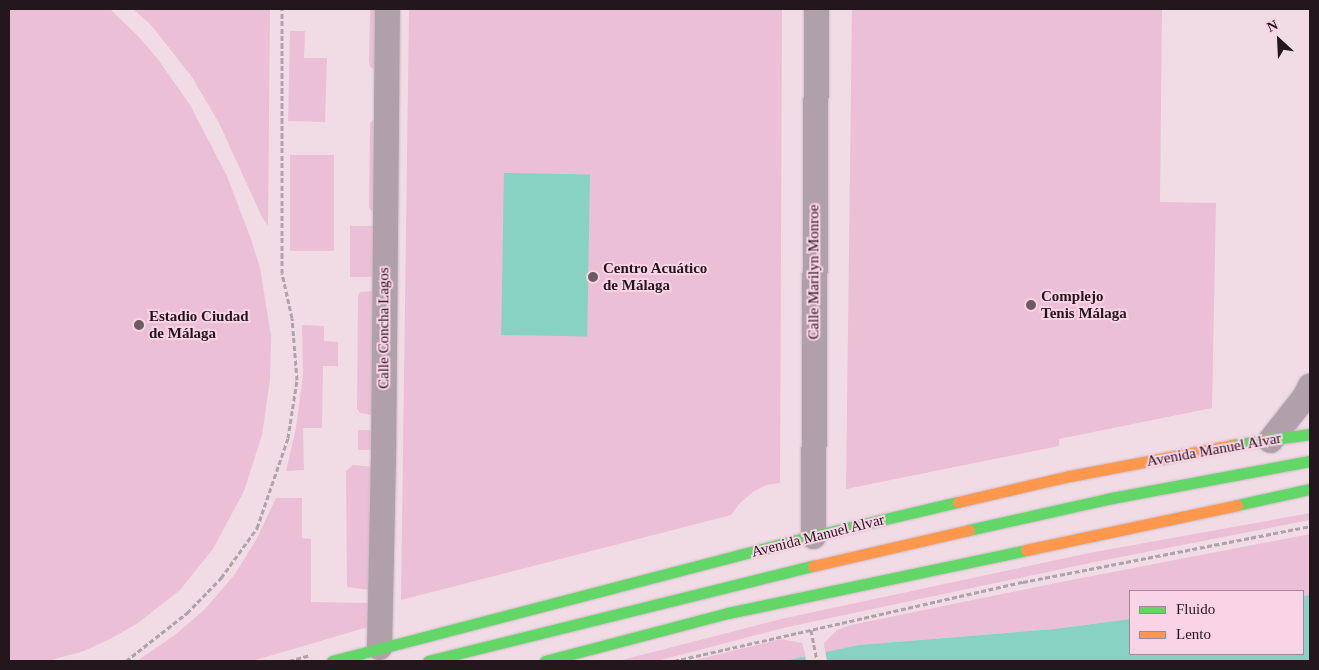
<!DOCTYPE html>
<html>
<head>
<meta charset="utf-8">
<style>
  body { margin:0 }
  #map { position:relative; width:1319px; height:670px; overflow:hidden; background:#f1dce6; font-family:Georgia,serif }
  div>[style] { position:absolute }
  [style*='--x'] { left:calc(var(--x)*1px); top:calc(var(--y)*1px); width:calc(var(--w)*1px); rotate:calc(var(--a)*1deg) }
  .green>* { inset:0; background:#ebbfd5; transform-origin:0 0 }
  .water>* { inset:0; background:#88d2c4; transform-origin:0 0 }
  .pier>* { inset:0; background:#f1dce6 }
  .path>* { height:3px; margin-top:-1.5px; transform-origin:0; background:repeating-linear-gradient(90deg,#b0a2aa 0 5px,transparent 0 7.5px) }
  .roads { filter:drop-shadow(0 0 1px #cabac2) drop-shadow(0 0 1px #cabac2) }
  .street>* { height:25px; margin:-12.5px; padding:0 12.5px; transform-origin:12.5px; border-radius:12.5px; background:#b0a0a9 }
  .fast>* { height:11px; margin:-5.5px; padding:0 5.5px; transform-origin:5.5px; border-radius:5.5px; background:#63d668 }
  .slow>* { height:11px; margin:-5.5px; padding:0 5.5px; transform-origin:5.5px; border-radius:5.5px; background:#ff974d }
  .dots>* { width:14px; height:14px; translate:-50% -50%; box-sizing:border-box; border:2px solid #fad3e6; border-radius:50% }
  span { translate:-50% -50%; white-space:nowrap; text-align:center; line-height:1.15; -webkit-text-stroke:4px #fad3e6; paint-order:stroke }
  .poi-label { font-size:15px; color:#23161d; font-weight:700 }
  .left { translate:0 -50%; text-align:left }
  .street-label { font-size:15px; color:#23161d }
  .frame { position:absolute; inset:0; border:10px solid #23161d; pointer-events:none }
  .legend { position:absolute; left:1129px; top:590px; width:175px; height:65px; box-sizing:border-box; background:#fad3e6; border:1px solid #a48796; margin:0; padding:6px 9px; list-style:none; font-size:15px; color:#23161d }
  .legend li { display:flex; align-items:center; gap:10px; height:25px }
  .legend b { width:25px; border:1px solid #a48796 }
  .north { position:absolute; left:1254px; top:15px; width:50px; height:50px; -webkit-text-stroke:4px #fad3e6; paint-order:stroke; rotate:335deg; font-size:14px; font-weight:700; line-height:20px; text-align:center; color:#23161d }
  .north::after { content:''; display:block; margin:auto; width:18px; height:22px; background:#23161d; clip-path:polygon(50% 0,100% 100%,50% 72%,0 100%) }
</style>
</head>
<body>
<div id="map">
  <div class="green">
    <div style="clip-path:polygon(9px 9px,110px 9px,139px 37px,157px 58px,190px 105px,227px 176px,251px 239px,260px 268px,271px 336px,270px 380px,262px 435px,244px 491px,213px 549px,180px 590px,138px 623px,112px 638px,84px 651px,48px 661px,9px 661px)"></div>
    <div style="clip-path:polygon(133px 9px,270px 9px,268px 226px,261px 215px,219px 123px,192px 77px,151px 25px)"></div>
    <div style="clip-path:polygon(370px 9px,382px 9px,377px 70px,370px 67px,369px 61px)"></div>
    <div style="clip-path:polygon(409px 9px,782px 9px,780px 483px,766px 485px,753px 492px,740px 503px,731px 515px,401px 600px)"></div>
    <div style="clip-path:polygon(852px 9px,1162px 9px,1160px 202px,1216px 203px,1212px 408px,1059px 439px,1059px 446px,846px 489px)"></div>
    <div style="clip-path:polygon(290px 31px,305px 31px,304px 58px,327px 58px,325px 122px,288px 121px)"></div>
    <div style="clip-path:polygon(373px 120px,377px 120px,376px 211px,372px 211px,369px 207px,370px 123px)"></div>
    <div style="left:290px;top:155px;width:44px;height:96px"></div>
    <div style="left:350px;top:226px;width:29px;height:51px"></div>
    <div style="clip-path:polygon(374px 291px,371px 415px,360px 413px,357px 409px,358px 297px,360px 292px)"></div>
    <div style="clip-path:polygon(302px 325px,324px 326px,324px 341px,338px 342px,338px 366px,323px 366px,322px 428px,303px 428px,304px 470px,286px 471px,296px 428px,303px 374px)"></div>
    <div style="left:358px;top:430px;width:17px;height:20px"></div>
    <div style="clip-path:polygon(353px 465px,375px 467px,370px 590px,347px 587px,346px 471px)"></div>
    <div style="clip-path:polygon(276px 498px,302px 498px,302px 538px,311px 539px,311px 602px,369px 603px,368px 627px,252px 661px,137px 661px,175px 635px,205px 609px,235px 574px,256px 540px)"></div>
    <div style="clip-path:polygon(1310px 513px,1310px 520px,1090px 563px,783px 628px,657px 661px,618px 661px,781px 619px,1089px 553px)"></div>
    <div style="clip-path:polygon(1310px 534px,1310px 595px,1303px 596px,1303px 591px,1130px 591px,1130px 619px,1054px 629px,859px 645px,825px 653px,824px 643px,837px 630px,851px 625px,1061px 582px)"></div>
    <div style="clip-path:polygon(781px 639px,802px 643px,806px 657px,784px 661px,691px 661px)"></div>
  </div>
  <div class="water">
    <div style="left:504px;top:173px;width:86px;height:162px;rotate:1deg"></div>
    <div style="clip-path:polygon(1310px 595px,1310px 660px,784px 661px,859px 645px,1054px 629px,1130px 619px,1130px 654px,1303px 654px,1303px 596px)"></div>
  </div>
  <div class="pier">
    <div style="clip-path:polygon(825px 650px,827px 661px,806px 661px,805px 654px)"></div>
  </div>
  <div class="path">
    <div style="--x:811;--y:630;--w:32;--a:79"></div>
    <div style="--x:126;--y:661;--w:78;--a:-38.2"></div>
    <div style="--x:187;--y:613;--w:49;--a:-45.8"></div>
    <div style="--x:221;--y:578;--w:62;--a:-54.2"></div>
    <div style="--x:257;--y:528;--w:95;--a:-71"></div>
    <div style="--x:288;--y:438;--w:59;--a:-81.2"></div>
    <div style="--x:297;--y:380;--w:62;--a:-94.6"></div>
    <div style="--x:292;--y:318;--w:46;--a:-102.5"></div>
    <div style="--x:282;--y:273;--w:264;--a:-90"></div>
    <div style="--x:289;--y:661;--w:22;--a:-16"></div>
    <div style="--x:674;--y:661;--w:358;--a:-12.8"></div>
    <div style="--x:1023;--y:582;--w:292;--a:-11"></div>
  </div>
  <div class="roads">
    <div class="street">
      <div style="--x:1270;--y:440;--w:55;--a:-51.7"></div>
      <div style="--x:1304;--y:397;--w:13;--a:-63"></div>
      <div style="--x:813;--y:536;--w:527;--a:-89.67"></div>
      <div style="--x:379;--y:647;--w:186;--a:-88.8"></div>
      <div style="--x:383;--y:461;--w:452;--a:-89.5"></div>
    </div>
    <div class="fast">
      <div style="--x:1232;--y:445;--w:79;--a:-8"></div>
      <div style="--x:1237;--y:505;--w:75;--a:-12.4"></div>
      <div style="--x:969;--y:530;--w:147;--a:-12.6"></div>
      <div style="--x:1112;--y:498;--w:201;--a:-10.6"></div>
      <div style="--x:332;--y:661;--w:497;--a:-14.6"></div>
      <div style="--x:813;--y:536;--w:149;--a:-13.2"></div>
      <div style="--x:428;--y:661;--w:397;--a:-13.9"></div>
      <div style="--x:545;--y:661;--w:189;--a:-14.7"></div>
      <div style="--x:728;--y:613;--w:305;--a:-11.9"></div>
    </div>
    <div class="slow">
      <div style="--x:958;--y:502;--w:115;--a:-13.1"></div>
      <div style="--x:1070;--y:476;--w:165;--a:-10.8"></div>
      <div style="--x:1026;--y:550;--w:216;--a:-12"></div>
      <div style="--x:813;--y:566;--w:160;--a:-13"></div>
    </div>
  </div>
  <div class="dots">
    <div style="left:593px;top:277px;background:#6b5b63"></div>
    <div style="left:1031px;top:305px;background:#6b5b63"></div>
    <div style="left:139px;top:325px;background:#6b5b63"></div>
  </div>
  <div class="poi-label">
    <span class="left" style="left:603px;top:277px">Centro Acuático<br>de Málaga</span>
    <span class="left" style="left:1041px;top:305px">Complejo<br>Tenis Málaga</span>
    <span class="left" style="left:149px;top:325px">Estadio Ciudad<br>de Málaga</span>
  </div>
  <div class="street-label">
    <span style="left:814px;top:272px;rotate:-90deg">Calle Marilyn Monroe</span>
    <span style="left:384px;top:328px;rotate:-90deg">Calle Concha Lagos</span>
    <span style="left:1214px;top:450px;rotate:-10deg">Avenida Manuel Alvar</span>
    <span style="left:818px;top:536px;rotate:-14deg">Avenida Manuel Alvar</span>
  </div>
  <div class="frame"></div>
  <ul class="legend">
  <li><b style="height:6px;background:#63d668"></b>Fluido</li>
  <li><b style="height:6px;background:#ff974d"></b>Lento</li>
  </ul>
  <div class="north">N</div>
</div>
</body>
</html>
